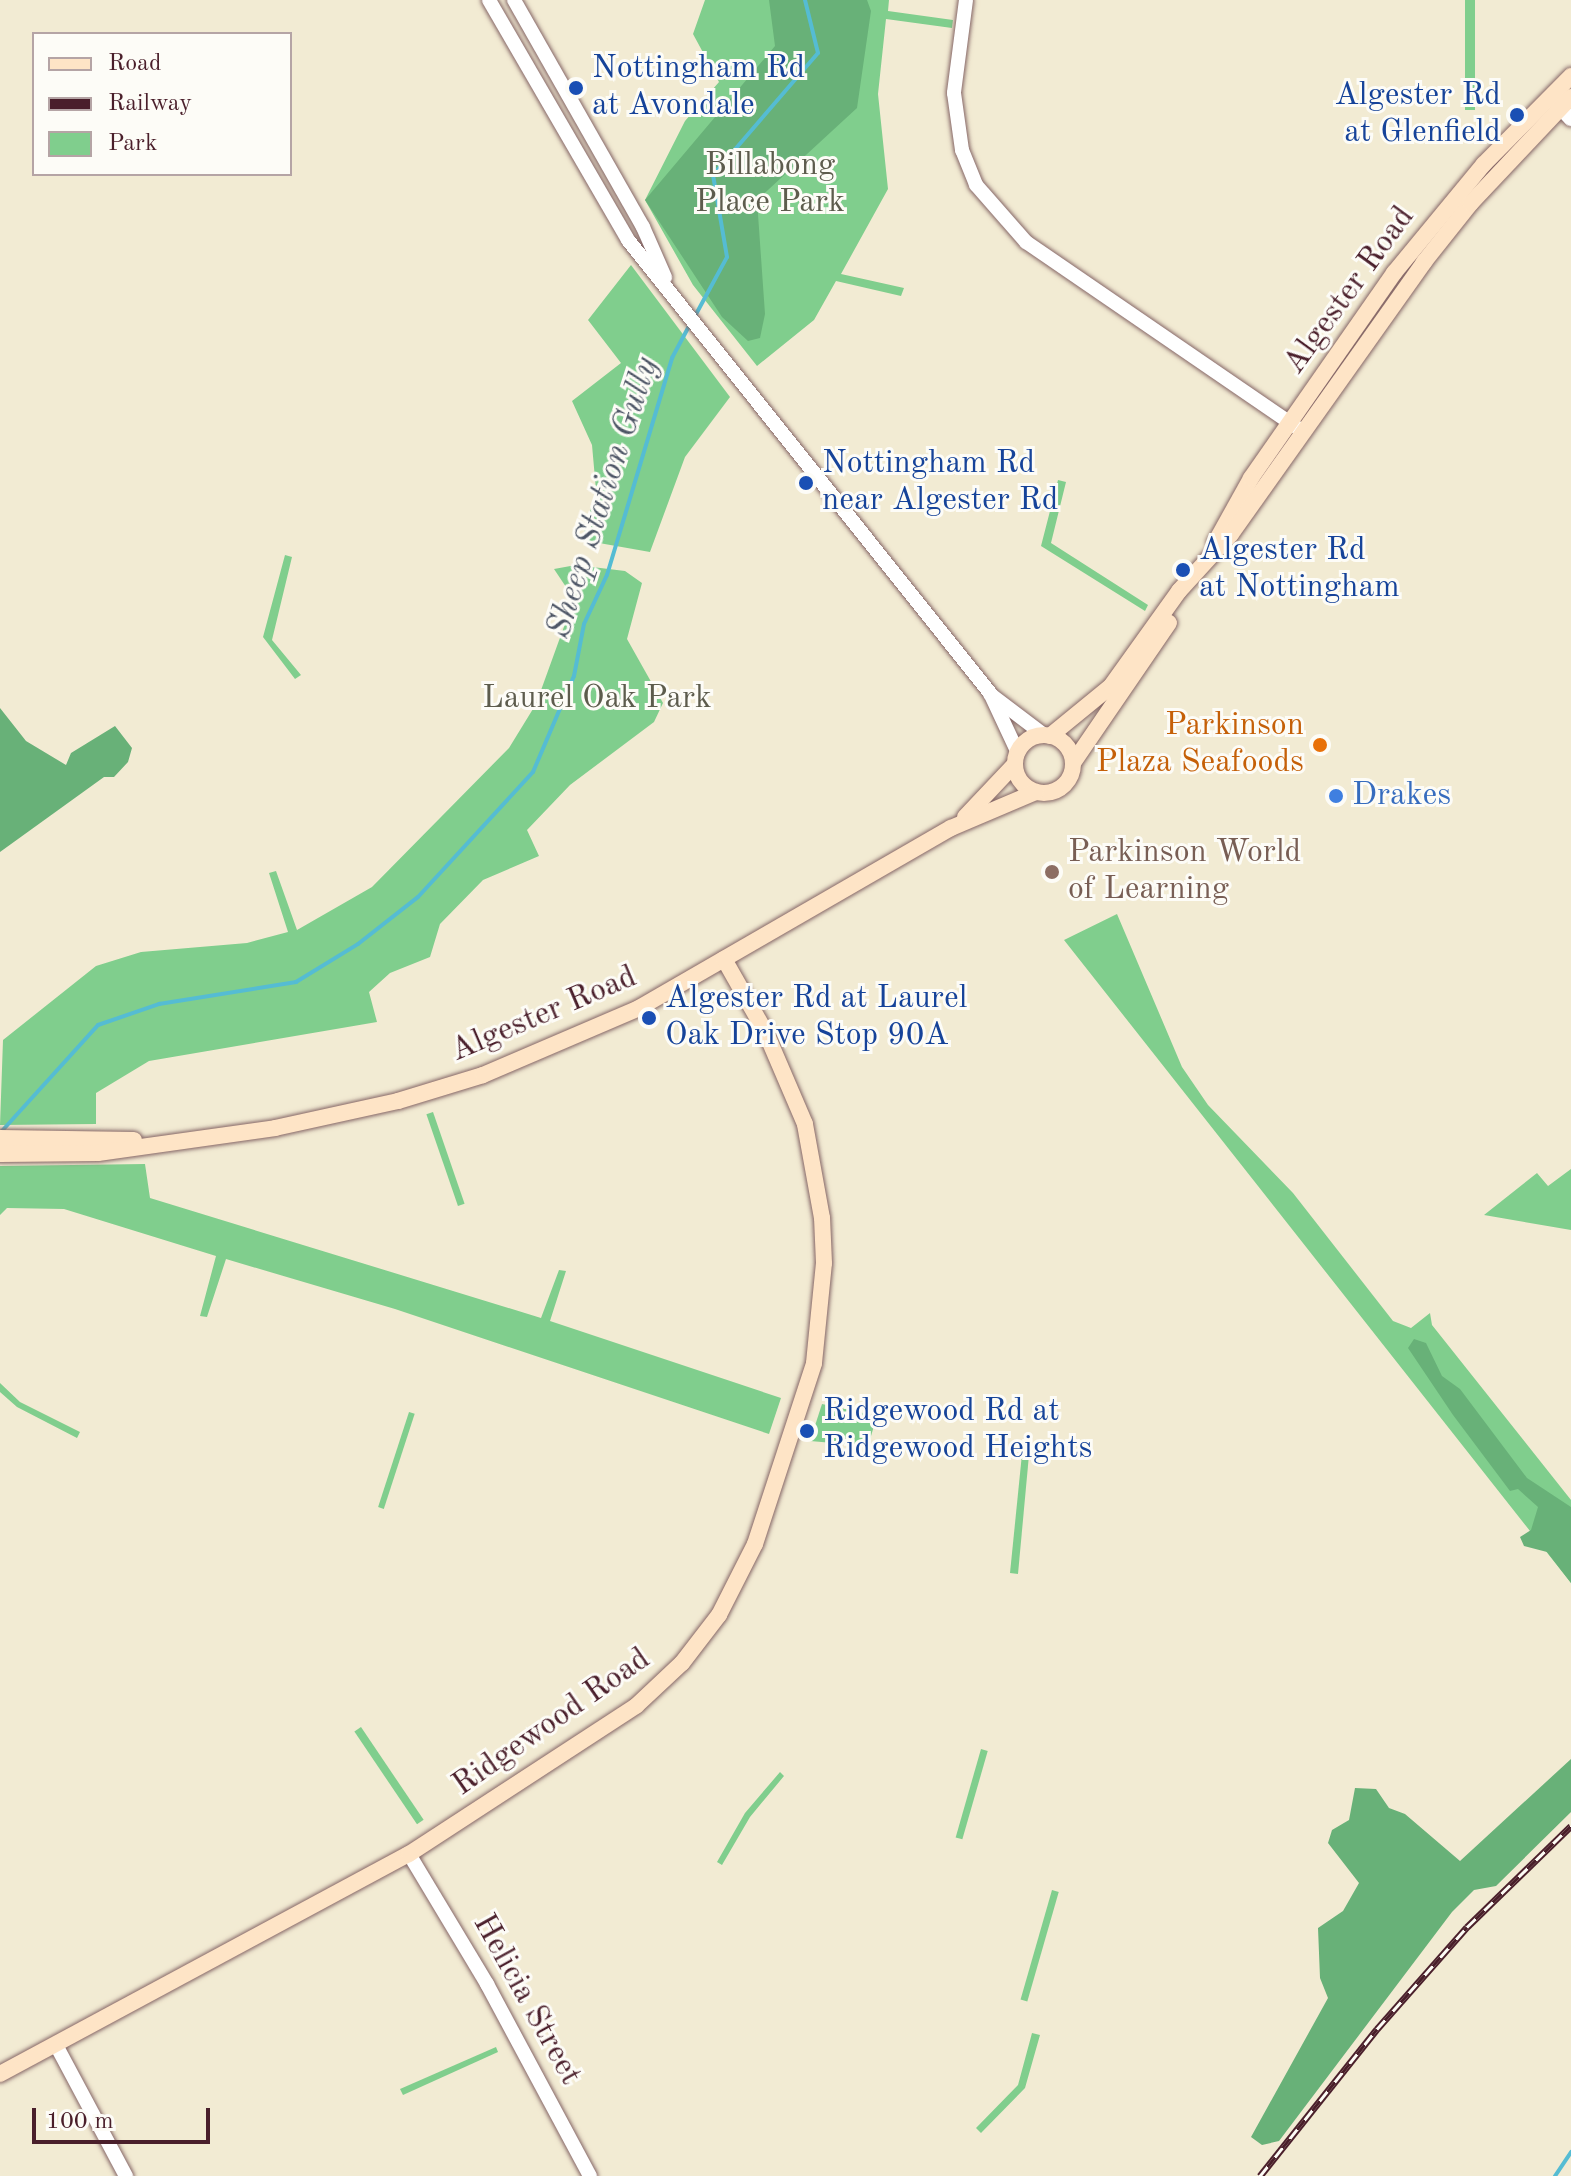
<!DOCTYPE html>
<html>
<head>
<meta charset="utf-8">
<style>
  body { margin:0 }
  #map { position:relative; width:1571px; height:2176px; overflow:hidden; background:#f2ebd3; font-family:"Old Standard TT",serif }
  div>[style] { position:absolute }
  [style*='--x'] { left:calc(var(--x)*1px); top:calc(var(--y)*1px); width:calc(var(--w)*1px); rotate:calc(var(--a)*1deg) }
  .green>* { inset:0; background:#80ce8d; transform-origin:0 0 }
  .forest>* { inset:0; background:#68b178 }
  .stream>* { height:4px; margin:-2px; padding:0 2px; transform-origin:2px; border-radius:2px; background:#55bcd3 }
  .roads { filter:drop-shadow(0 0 2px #856666) drop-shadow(0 0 2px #856666) }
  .tertiary>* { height:14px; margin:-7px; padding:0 7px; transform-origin:7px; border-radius:7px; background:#fff }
  .secondary>* { height:16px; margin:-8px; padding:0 8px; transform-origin:8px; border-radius:8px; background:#fee4c6 }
  .secondary>.ring { margin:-8px; padding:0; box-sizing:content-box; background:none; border:16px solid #fee4c6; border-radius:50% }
  .rail>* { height:7px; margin-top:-3.5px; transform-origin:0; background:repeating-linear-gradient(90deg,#fdfcf7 0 12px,#4a1f2b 0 24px); box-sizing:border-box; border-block:2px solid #4a1f2b }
  .dots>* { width:22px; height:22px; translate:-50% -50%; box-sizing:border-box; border:4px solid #fdfcf7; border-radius:50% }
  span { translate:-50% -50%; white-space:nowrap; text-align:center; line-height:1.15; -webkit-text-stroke:6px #fdfcf7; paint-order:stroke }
  .transit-label { font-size:32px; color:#164399 }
  .left { translate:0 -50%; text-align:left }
  .right { translate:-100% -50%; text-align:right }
  .park-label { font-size:32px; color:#5d5c4d }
  .street-label { font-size:32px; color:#4a1f2b }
  .food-label { font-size:32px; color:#c56008 }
  .shop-label { font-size:32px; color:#366cbe }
  .education-label { font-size:32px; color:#785e54 }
  .water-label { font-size:34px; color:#4e5666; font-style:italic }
  .legend { position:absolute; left:32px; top:32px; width:260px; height:144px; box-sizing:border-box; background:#fdfcf7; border:2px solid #b5a4a5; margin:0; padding:10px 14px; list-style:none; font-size:24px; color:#4a1f2b }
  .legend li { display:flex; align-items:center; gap:16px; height:40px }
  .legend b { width:40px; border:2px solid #b5a4a5 }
  .scale { position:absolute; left:32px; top:2108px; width:178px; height:36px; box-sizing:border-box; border:4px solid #4a1f2b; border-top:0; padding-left:10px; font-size:24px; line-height:28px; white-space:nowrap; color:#4a1f2b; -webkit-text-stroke:6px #fdfcf7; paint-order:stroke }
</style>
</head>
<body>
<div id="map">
  <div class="green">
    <div style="clip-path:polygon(705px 0,889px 0,888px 11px,953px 20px,952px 28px,886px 19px,878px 94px,888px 189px,841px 274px,904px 288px,901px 296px,836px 281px,814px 320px,757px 366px,693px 285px,645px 200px,685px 121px,719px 82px,693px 34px)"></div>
    <div style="left:1465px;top:0;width:10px;height:110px"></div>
    <div style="clip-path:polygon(631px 265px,730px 397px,685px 457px,650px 552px,582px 540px,596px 490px,592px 445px,572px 401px,621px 363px,588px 320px)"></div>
    <div style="clip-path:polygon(1058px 480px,1066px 482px,1051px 543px,1148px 605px,1145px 611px,1041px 546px)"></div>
    <div style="clip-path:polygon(285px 555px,292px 557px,272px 640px,301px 675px,295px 679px,263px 637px)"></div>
    <div style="clip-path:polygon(576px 565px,625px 571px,642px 583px,627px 639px,663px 703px,654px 722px,570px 785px,527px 830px,539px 856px,483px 880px,440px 924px,430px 957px,390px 973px,369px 992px,377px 1022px,149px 1061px,96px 1093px,96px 1124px,0 1125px,3px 1040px,96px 966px,141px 952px,247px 943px,288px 932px,269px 873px,276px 871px,297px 930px,372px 887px,509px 748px,536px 704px,574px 599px,554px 569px)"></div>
    <div style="clip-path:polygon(1117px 914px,1182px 1067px,1208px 1105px,1293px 1193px,1393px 1321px,1411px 1328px,1430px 1313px,1432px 1325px,1571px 1500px,1571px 1583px,1064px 940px)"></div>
    <div style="left:433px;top:1112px;width:97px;height:7px;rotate:71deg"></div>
    <div style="clip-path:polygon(145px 1164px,150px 1198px,541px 1318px,559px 1270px,566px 1271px,550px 1321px,781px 1398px,769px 1434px,395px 1309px,226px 1259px,207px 1317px,200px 1316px,216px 1256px,64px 1209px,7px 1208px,0 1215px,0 1166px)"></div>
    <div style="clip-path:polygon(1571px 1169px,1571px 1230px,1484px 1215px,1537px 1173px,1548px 1186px)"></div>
    <div style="clip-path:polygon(0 1383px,20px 1402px,80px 1432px,77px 1438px,17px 1407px,0 1392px)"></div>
    <div style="clip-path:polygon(822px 1404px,877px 1416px,868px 1446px,810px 1441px)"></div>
    <div style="left:409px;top:1412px;width:6px;height:100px;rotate:18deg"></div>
    <div style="clip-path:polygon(1023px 1444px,1030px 1444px,1018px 1574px,1010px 1573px)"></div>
    <div style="left:361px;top:1727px;width:112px;height:8px;rotate:56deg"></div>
    <div style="left:981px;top:1749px;width:7px;height:92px;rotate:16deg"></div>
    <div style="clip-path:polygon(780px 1772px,784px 1776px,750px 1817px,722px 1865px,717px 1862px,745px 1813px)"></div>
    <div style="left:1052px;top:1890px;width:7px;height:114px;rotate:16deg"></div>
    <div style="clip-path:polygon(1032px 2033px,1040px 2035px,1025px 2088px,981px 2133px,976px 2128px,1018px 2085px)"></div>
    <div style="clip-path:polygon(496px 2047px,498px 2052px,403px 2095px,400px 2089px)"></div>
  </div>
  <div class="forest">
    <div style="clip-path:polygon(769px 0,867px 0,871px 11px,857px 108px,757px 200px,765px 314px,760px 338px,748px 341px,722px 317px,645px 200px,775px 46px)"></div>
    <div style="clip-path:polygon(0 708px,26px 741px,66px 765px,71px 753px,115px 726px,132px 748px,128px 762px,114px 777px,104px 777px,0 852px)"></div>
    <div style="clip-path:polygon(1414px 1339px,1426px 1343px,1442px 1376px,1460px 1389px,1527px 1478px,1571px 1507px,1571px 1583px,1547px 1552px,1524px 1546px,1520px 1537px,1531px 1530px,1538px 1507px,1518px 1489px,1510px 1491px,1453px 1415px,1408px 1348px)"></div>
    <div style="clip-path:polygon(1571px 1759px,1571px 1812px,1496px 1886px,1474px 1890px,1452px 1912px,1279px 2141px,1262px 2145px,1251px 2137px,1328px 1998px,1320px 1978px,1318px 1928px,1343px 1911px,1359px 1883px,1328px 1843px,1332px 1830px,1349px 1820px,1355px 1788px,1376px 1789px,1389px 1808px,1405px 1814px,1460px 1861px)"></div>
  </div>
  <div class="stream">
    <div style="--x:695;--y:316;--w:67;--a:-61.5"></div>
    <div style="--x:727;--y:257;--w:83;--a:-99.7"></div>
    <div style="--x:713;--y:175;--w:161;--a:-49.3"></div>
    <div style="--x:818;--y:53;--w:55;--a:-103.8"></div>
    <div style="--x:1;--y:1132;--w:144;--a:-47.8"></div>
    <div style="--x:98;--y:1025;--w:65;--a:-19"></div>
    <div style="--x:159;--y:1004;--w:139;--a:-9.1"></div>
    <div style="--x:296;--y:982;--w:73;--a:-31.5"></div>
    <div style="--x:358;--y:944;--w:76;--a:-38.1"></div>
    <div style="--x:418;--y:897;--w:170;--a:-47.4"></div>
    <div style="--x:533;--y:772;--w:104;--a:-66.9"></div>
    <div style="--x:574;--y:676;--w:53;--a:-79.1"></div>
    <div style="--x:584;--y:624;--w:54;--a:-64.9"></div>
    <div style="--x:607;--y:575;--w:227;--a:-73.3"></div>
    <div style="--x:672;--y:358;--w:38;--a:-62"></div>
    <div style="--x:1555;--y:2176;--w:29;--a:-56"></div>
  </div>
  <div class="roads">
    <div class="tertiary">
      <div style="--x:489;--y:0;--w:277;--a:59.9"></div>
      <div style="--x:628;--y:240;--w:580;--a:51.37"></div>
      <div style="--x:990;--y:693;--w:66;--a:65"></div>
      <div style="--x:514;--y:0;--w:261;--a:60.4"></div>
      <div style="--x:643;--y:227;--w:55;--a:66.3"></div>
      <div style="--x:966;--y:0;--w:94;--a:97.4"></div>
      <div style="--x:954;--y:93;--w:58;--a:82"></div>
      <div style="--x:962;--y:150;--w:38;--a:68"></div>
      <div style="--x:976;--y:185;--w:76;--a:48.7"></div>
      <div style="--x:1026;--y:242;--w:331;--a:34.4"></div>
      <div style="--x:1553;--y:100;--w:26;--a:47"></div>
      <div style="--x:990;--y:694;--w:68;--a:37.2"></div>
      <div style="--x:409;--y:1854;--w:152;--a:59"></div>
      <div style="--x:487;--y:1984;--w:218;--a:61.8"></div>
      <div style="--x:56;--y:2045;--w:149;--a:61.9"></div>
    </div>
    <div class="secondary">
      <div style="--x:1215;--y:543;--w:74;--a:-61"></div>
      <div style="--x:1251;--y:478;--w:250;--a:-55.1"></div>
      <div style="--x:1394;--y:273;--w:141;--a:-50.5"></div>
      <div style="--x:1484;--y:164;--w:124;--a:-45.3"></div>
      <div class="ring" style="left:1015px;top:735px;width:42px;height:42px"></div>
      <div style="--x:1050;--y:736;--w:79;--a:-39.3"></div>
      <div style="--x:1111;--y:686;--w:117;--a:-54.4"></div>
      <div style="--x:1179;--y:591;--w:77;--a:-47.6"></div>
      <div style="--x:1231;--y:534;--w:334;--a:-54.6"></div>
      <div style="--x:1424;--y:262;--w:75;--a:-51.5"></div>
      <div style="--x:1471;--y:203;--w:146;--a:-46.7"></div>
      <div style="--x:1073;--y:763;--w:170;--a:-55.6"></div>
      <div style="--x:965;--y:817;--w:73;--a:-46.7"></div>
      <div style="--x:0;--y:1138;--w:134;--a:0.9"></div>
      <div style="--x:0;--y:1154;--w:98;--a:-0.6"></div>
      <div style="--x:98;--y:1153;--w:179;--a:-8"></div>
      <div style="--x:275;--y:1128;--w:126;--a:-12.4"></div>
      <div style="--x:398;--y:1101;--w:89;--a:-17"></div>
      <div style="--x:483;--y:1075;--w:170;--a:-23.2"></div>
      <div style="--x:639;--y:1008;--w:360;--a:-30"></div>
      <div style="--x:951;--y:828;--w:92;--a:-23"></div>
      <div style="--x:0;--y:2074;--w:464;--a:-28.3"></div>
      <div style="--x:409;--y:1854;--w:271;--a:-33.1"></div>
      <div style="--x:636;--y:1706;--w:63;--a:-43.1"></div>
      <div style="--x:682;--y:1663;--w:61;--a:-52.4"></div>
      <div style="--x:719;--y:1615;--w:80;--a:-63.1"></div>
      <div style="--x:755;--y:1544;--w:190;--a:-71.9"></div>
      <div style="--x:814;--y:1363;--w:100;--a:-84.3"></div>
      <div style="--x:824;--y:1263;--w:45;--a:-92.5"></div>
      <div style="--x:822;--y:1218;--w:96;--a:-100.3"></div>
      <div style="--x:805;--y:1124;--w:99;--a:-113.2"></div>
      <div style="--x:766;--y:1033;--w:85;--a:-119.6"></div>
    </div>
  </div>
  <div class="rail">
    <div style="--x:1260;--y:2176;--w:188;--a:-51.5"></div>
    <div style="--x:1377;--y:2029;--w:136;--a:-48.6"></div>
    <div style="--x:1467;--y:1927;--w:145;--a:-44.2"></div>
  </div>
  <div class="dots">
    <div style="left:576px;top:88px;background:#1a4fb4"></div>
    <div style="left:1517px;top:115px;background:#1a4fb4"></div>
    <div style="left:806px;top:483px;background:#1a4fb4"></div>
    <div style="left:1183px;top:570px;background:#1a4fb4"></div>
    <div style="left:1320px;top:745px;background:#e8710a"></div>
    <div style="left:1336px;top:796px;background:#3f7fe0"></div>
    <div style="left:1052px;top:872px;background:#8d6e63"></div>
    <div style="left:649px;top:1018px;background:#1a4fb4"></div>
    <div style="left:807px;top:1431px;background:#1a4fb4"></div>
  </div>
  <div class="transit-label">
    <span class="left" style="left:592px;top:88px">Nottingham Rd<br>at Avondale</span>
    <span class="right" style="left:1501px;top:115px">Algester Rd<br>at Glenfield</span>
    <span class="left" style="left:822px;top:483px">Nottingham Rd<br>near Algester Rd</span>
    <span class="left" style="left:1199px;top:570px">Algester Rd<br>at Nottingham</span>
    <span class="left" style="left:665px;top:1018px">Algester Rd at Laurel<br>Oak Drive Stop 90A</span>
    <span class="left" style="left:823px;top:1431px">Ridgewood Rd at<br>Ridgewood Heights</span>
  </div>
  <div class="park-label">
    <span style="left:770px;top:185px">Billabong<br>Place Park</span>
    <span style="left:597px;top:699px">Laurel Oak Park</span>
  </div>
  <div class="street-label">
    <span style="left:1350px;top:291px;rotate:-54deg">Algester Road</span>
    <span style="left:544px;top:1015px;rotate:-23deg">Algester Road</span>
    <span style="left:552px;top:1723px;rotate:-35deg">Ridgewood Road</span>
    <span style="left:526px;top:2000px;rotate:61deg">Helicia Street</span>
  </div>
  <div class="food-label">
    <span class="right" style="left:1304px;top:745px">Parkinson<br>Plaza Seafoods</span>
  </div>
  <div class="shop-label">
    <span class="left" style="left:1352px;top:796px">Drakes</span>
  </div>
  <div class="education-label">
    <span class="left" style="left:1068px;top:872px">Parkinson World<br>of Learning</span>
  </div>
  <div class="water-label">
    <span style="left:604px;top:498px;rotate:-72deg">Sheep Station Gully</span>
  </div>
  <ul class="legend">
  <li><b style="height:10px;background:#fee4c6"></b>Road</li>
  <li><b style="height:10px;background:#4a1f2b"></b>Railway</li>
  <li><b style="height:22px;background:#80ce8d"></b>Park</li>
  </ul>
  <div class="scale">100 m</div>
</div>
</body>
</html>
